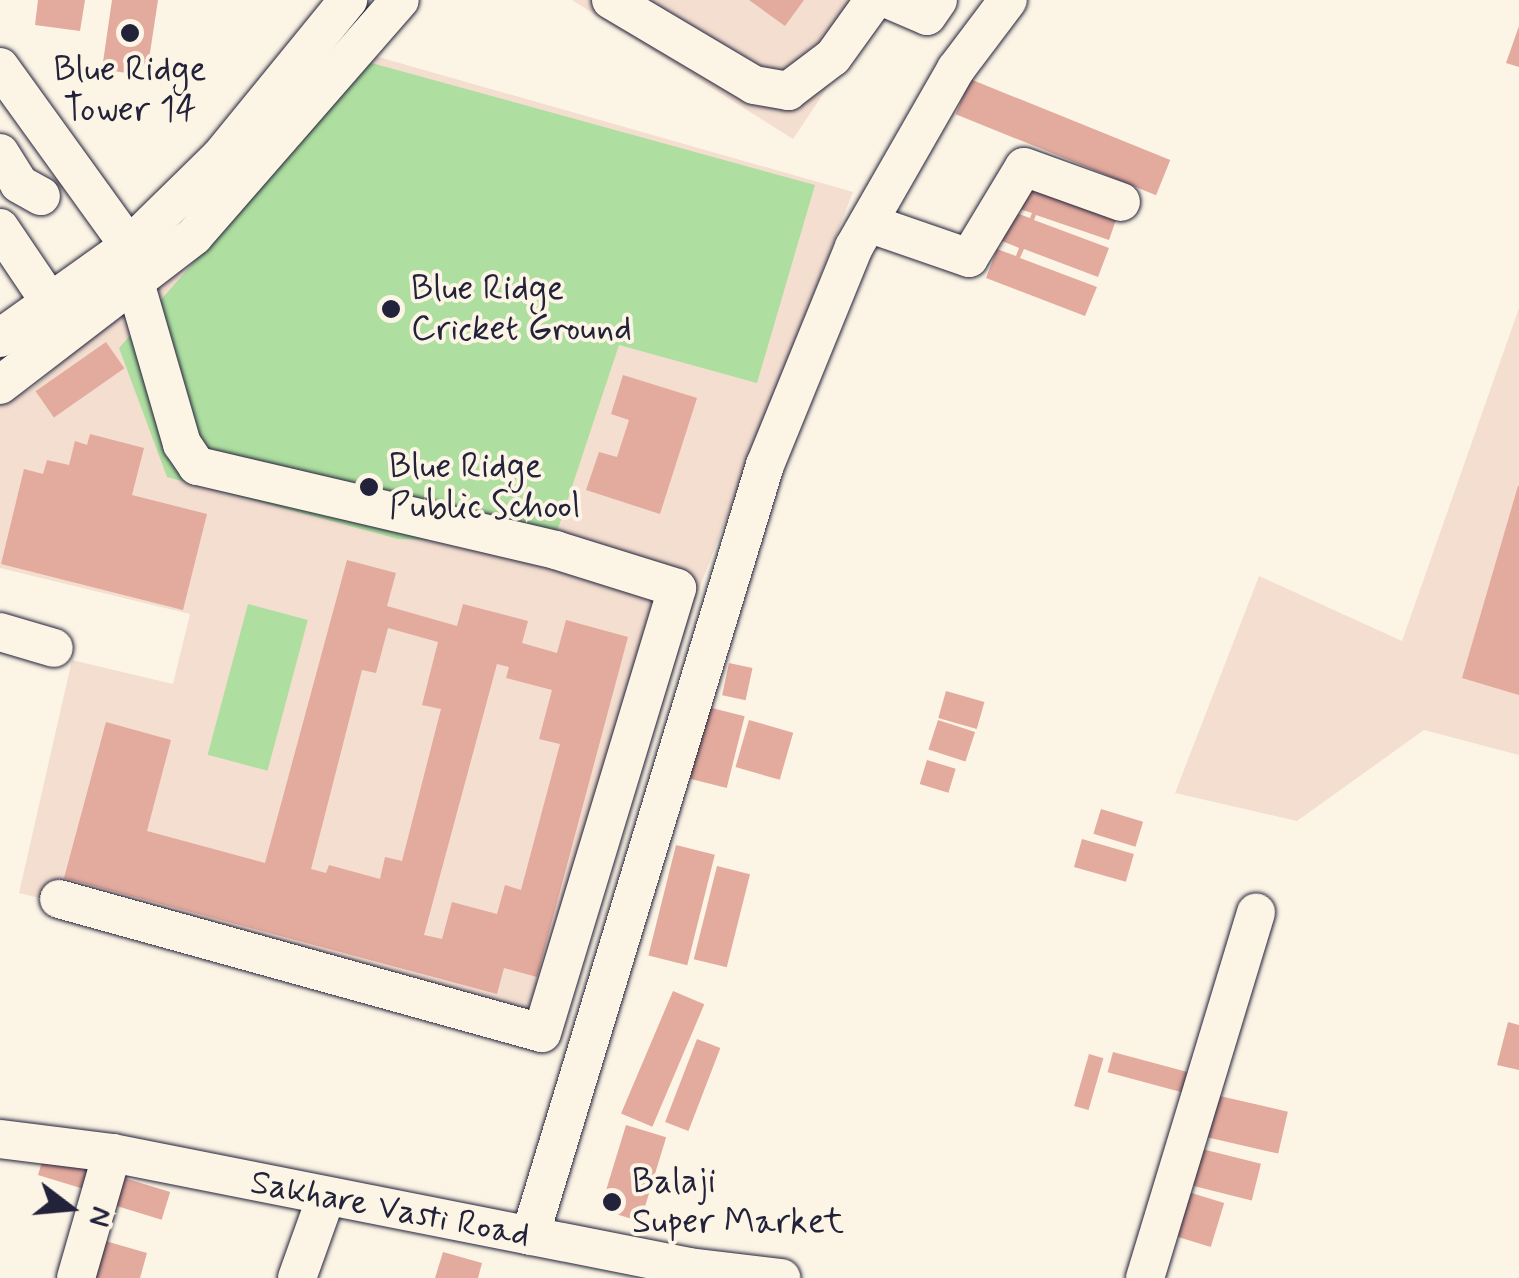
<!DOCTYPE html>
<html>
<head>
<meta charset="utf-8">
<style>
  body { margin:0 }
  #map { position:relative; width:1519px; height:1278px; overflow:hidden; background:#fcf5e5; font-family:Mynerve,sans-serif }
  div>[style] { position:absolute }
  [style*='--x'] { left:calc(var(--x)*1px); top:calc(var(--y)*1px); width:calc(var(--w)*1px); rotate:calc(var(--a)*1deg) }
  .built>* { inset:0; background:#f4ded0 }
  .green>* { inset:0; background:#aedfa0; transform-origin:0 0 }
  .building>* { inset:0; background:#e3aa9e; transform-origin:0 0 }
  .roads { filter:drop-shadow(0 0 2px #22223b) drop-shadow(0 0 2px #22223b) }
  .minor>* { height:38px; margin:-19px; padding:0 19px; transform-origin:19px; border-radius:19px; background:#fcf5e5 }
  .dots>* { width:28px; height:28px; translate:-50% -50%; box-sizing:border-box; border:5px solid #fcf5e5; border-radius:50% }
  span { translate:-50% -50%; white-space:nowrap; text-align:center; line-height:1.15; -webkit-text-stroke:8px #fcf5e5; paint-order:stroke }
  .poi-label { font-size:35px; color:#22223b }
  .left { translate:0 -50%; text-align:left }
  .street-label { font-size:35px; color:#22223b }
  .north { position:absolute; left:20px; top:1158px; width:100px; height:100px; -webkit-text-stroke:8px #fcf5e5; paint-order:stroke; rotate:106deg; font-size:28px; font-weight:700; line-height:40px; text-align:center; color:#22223b }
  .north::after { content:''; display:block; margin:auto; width:35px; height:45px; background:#22223b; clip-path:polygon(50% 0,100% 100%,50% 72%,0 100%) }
</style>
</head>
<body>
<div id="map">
  <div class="built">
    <div style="clip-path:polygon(572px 0,886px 0,793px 139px)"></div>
    <div style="clip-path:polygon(368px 54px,853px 192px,697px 594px,563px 1025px,19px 893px,72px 660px,173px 684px,190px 614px,0 568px,0 404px,31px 389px,163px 277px)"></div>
    <div style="clip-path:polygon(1519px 308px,1519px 755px,1424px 730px,1297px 821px,1175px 793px,1259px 576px,1402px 641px)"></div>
  </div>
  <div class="green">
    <div style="clip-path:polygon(368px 62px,815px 185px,757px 383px,619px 345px,553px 544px,398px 539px,167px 477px,119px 348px)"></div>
    <div style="left:248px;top:604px;width:62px;height:156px;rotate:15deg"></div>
  </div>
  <div class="building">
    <div style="clip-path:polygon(38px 0,85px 0,80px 31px,35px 25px)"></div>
    <div style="clip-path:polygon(112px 0,158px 0,148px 66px,139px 65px,138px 75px,102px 69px)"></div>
    <div style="clip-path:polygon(749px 0,804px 0,785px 26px)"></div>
    <div style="clip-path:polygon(1519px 26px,1519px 67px,1506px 63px)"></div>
    <div style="left:970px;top:79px;width:216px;height:38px;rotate:22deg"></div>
    <div style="clip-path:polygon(1024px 177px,1119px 211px,1109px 240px,1036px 215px,1034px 220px,1109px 248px,1098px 277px,1024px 249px,1020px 258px,1097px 287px,1085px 316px,986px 278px,997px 249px,1016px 256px,1019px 248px,997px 239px,1008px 210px,1030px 218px,1032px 213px,1013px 207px)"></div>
    <div style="left:106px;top:342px;width:32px;height:86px;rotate:55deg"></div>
    <div style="clip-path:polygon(623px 375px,697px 398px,660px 514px,586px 490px,599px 452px,617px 457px,629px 420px,611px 414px)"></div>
    <div style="clip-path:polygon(90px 434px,144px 448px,132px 495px,207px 514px,183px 610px,1px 564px,24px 469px,43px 474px,47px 460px,69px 465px,75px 441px,87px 445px)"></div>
    <div style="clip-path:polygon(1518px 486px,1519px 486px,1519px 695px,1462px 678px)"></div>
    <div style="clip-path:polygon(evenodd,347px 560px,396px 573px,387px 606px,457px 626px,463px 604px,528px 621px,522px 643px,557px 653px,566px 620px,628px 637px,537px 977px,504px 968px,497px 994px,64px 878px,106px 722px,171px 740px,147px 831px,265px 863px,347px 560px,388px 628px,438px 642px,422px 705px,441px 709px,402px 861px,385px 857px,380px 879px,329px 865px,326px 873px,311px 869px,362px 670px,376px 673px,388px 628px,347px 560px,497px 664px,509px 667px,506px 678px,552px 690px,539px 739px,560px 744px,521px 890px,505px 885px,497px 914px,452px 902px,442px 939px,424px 935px,497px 664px)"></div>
    <div style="left:729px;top:663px;width:24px;height:33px;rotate:12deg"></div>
    <div style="left:946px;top:691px;width:40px;height:28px;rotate:16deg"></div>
    <div style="left:700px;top:705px;width:46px;height:74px;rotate:14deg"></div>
    <div style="left:749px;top:720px;width:46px;height:49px;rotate:16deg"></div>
    <div style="left:938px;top:720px;width:39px;height:31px;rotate:18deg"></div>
    <div style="left:927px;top:760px;width:30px;height:25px;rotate:17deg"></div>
    <div style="left:1101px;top:809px;width:44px;height:26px;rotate:17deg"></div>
    <div style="left:1082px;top:839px;width:54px;height:29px;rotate:16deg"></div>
    <div style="left:676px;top:845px;width:40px;height:114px;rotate:14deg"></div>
    <div style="left:717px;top:866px;width:34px;height:96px;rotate:14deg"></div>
    <div style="left:673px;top:991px;width:34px;height:133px;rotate:23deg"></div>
    <div style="clip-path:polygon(1508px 1022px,1519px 1025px,1519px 1070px,1497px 1065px)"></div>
    <div style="left:697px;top:1039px;width:25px;height:89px;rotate:21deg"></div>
    <div style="left:1113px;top:1052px;width:77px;height:21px;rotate:15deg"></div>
    <div style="left:1089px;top:1054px;width:15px;height:54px;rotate:16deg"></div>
    <div style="left:1207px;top:1093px;width:83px;height:43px;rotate:13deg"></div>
    <div style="left:626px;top:1125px;width:42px;height:88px;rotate:17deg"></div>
    <div style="left:1194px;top:1147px;width:69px;height:38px;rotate:14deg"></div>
    <div style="left:45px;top:1152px;width:48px;height:24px;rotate:17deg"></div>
    <div style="left:108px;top:1173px;width:65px;height:29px;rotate:17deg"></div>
    <div style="left:1185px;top:1191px;width:41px;height:46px;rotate:17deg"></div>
    <div style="clip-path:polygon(102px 1240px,147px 1253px,140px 1278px,91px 1278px)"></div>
    <div style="clip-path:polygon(443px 1252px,482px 1263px,478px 1278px,435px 1278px)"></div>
  </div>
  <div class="roads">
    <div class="minor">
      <div style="--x:611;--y:0;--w:166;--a:30.7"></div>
      <div style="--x:754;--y:85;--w:35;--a:10"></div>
      <div style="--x:788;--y:91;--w:56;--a:-37.1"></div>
      <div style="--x:833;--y:57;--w:70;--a:-54.3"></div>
      <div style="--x:890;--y:0;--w:40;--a:23.4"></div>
      <div style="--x:927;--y:16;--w:19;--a:-55"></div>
      <div style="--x:0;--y:67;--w:221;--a:54.2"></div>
      <div style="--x:0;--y:153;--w:36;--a:58"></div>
      <div style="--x:19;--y:184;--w:25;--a:29"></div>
      <div style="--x:868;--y:223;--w:107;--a:19.1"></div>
      <div style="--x:969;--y:258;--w:106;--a:-58.9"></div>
      <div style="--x:1024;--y:167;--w:103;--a:19.8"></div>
      <div style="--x:0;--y:228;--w:89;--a:56"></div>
      <div style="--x:0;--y:338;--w:158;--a:-35.5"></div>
      <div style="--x:129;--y:246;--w:127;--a:-44.4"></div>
      <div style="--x:220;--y:157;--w:203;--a:-50.8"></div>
      <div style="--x:0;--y:385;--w:245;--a:-37.5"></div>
      <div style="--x:194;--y:236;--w:313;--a:-48.9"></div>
      <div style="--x:0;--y:632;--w:56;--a:16.5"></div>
      <div style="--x:59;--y:899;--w:501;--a:15.51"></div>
      <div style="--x:542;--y:1033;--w:465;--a:-73.1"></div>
      <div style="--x:677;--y:588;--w:127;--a:-162.6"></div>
      <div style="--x:556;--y:550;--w:369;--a:-166.8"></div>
      <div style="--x:197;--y:466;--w:27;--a:-124"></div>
      <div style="--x:182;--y:444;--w:169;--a:-106.2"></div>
      <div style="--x:0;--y:1139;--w:113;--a:7.1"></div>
      <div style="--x:112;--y:1153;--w:588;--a:11.18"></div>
      <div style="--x:689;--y:1267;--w:93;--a:6.8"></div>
      <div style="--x:530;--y:1236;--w:806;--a:-73.05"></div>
      <div style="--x:765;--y:465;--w:235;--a:-67.8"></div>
      <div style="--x:854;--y:247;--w:205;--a:-60.2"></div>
      <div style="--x:956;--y:69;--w:86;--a:-53"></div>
      <div style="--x:76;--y:1278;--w:130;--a:-73.9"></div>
      <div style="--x:297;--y:1278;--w:86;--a:-70.3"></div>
      <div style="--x:1145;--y:1278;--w:382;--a:-73.1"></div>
    </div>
  </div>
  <div class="dots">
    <div style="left:130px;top:33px;background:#22223b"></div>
    <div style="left:391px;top:309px;background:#22223b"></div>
    <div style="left:369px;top:487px;background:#22223b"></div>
    <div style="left:612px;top:1202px;background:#22223b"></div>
  </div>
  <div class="poi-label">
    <span style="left:130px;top:90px">Blue Ridge<br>Tower 14</span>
    <span class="left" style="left:411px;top:309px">Blue Ridge<br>Cricket Ground</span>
    <span class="left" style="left:389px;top:487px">Blue Ridge<br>Public School</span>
    <span class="left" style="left:632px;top:1202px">Balaji<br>Super Market</span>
  </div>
  <div class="street-label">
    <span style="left:390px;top:1209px;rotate:11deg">Sakhare Vasti Road</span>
  </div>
  <div class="north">N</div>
</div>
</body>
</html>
